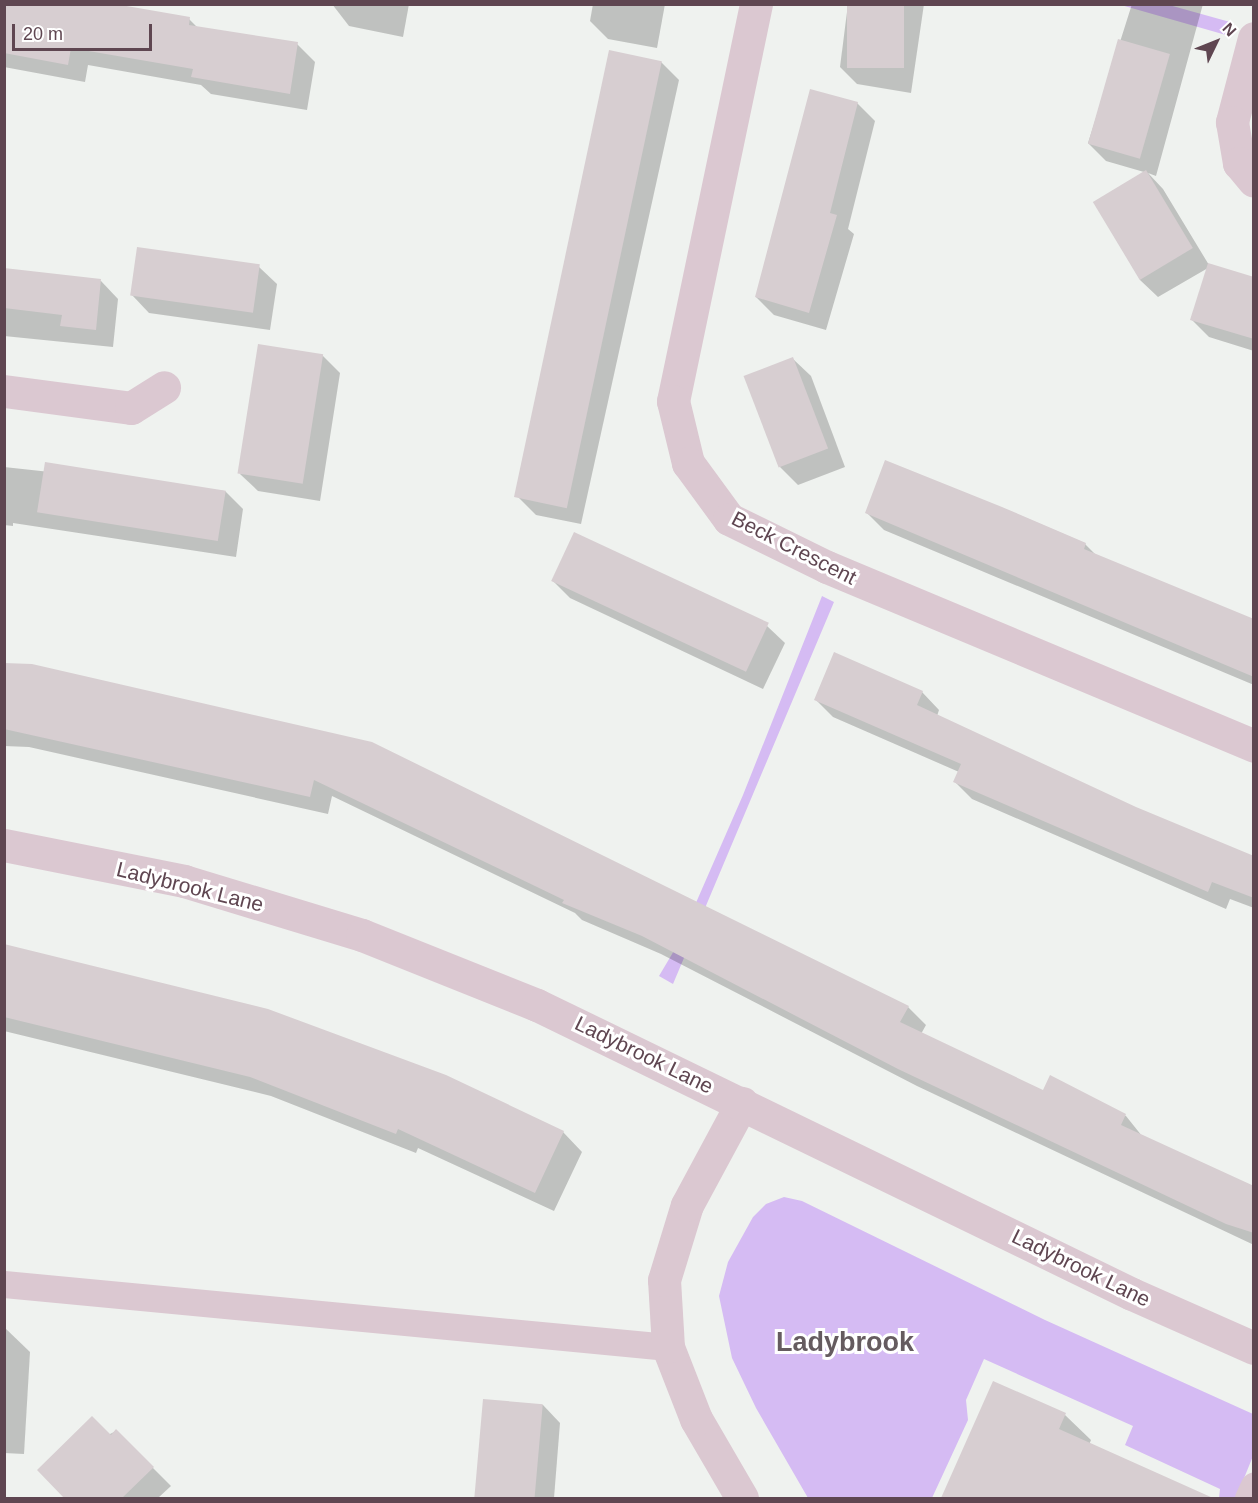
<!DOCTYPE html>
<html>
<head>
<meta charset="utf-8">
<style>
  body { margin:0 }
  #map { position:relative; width:1258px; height:1503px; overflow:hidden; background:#eff2ef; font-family:Arial,sans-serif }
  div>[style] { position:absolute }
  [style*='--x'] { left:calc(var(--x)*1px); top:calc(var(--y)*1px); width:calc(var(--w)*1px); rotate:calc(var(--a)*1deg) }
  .green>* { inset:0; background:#d5bbf3 }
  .shadow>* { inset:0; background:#0003 }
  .building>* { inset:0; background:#d7ced1; transform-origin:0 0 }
  .service>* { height:27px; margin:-13.5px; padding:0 13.5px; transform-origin:13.5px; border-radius:13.5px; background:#dbc8d1 }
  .minor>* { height:33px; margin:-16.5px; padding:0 16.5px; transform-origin:16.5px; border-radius:16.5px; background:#dbc8d1 }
  .tertiary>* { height:33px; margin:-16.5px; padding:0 16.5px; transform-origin:16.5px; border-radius:16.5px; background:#dbc8d1 }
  span { translate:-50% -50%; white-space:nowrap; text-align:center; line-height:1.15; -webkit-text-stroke:6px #fff; paint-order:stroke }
  .street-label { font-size:21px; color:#5f4651 }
  .district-label { font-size:27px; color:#655b5f; font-weight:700 }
  .frame { position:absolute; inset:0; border:6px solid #5f4651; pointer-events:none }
  .north { position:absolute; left:1186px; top:12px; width:60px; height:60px; -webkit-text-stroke:4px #fff; paint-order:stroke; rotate:47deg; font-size:16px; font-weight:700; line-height:24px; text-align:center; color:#5f4651 }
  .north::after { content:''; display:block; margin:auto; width:21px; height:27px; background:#5f4651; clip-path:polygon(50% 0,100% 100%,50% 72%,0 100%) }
  .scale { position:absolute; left:12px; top:24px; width:140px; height:27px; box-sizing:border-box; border:3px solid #5f4651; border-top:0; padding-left:8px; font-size:18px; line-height:21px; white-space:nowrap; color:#5f4651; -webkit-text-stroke:4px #fff; paint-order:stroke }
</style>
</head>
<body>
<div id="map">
  <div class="green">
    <div style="clip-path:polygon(1121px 5px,1169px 5px,1230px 22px,1226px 35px)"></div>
    <div style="clip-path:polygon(822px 596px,834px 602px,673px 984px,659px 976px,678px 944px,743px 795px)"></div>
    <div style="clip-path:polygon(784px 1197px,802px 1201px,1045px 1320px,1253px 1414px,1253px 1456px,1236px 1498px,1219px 1498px,1220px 1489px,1125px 1445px,1133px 1426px,984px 1359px,966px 1400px,968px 1420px,932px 1498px,808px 1498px,756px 1408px,732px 1358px,719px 1296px,728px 1262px,753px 1217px,766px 1204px)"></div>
  </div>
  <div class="shadow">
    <div style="clip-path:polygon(4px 4px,189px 19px,198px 28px,297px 44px,315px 62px,307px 110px,211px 94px,201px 85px,88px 65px,85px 82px,4px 67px)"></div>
    <div style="clip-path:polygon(332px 4px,409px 4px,403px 37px,349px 26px)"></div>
    <div style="clip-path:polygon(593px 4px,665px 4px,657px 48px,608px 39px,590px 21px)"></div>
    <div style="clip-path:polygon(848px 4px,924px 4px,911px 93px,857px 84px,840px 67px)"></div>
    <div style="clip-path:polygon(1132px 4px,1203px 4px,1156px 176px,1148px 173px,1163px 189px,1209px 265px,1254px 279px,1254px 351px,1209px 337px,1191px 319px,1208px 268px,1158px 297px,1140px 280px,1144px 172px,1106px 161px,1088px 143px)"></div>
    <div style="clip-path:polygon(661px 62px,679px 80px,581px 524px,536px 515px,518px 497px)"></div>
    <div style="clip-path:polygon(857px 103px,875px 121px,848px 229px,854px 234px,826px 330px,774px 315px,756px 297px)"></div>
    <div style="clip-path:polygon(259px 267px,277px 284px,270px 330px,149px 313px,132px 295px)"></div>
    <div style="clip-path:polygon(4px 269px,101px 281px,118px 299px,113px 347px,4px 336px)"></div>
    <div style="clip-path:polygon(322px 355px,340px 373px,320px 501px,258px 491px,240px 474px)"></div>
    <div style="clip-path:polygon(793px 359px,811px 376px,845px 467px,798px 485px,780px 467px)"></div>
    <div style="clip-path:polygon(4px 467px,225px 491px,243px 509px,236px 557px,13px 523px,13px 526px,4px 525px)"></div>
    <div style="clip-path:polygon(866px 512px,1085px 544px,1097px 556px,1254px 620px,1254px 685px,884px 530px)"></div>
    <div style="clip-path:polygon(553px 581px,767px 626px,785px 643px,763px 689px,570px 598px)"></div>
    <div style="clip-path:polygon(4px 665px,32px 666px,908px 1007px,926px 1025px,921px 1034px,1043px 1092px,1050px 1077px,1126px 1116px,1142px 1136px,1254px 1187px,1254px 1245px,917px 1086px,661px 954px,582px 920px,575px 913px,332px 796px,328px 814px,29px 747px,4px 746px)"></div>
    <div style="clip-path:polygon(922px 692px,939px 710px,937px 716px,1136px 809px,1254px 858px,1254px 908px,1230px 899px,1226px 909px,972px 799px,955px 782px,959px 772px,833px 717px,816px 700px)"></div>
    <div style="clip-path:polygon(4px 946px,563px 1132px,582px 1152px,554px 1211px,418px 1148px,416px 1153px,271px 1096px,4px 1031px)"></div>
    <div style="clip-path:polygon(4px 1327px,30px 1352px,24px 1454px,4px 1453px)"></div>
    <div style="clip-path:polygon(994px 1383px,1065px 1415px,1091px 1440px,1089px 1445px,1179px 1485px,1193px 1498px,943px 1498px)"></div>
    <div style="clip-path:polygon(485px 1400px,543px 1405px,560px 1423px,554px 1498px,477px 1498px)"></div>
    <div style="clip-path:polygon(116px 1431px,171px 1486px,158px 1498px,66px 1498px,39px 1470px)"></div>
  </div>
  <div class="building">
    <div style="clip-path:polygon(4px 4px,115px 4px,190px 17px,189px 25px,298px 42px,290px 94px,191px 77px,193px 69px,71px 48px,68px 65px,4px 53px)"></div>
    <div style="left:847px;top:4px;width:57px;height:64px"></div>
    <div style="left:1118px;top:39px;width:54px;height:109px;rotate:16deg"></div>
    <div style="left:609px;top:50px;width:54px;height:457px;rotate:12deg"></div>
    <div style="clip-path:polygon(810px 89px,858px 102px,830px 213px,837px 215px,809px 313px,755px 297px)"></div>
    <div style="left:1146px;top:170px;width:91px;height:62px;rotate:59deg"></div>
    <div style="left:137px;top:247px;width:124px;height:49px;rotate:8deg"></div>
    <div style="clip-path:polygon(1208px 263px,1254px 277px,1254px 339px,1190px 320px)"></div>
    <div style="clip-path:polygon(4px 268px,101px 279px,96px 330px,60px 326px,62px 315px,4px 308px)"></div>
    <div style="left:258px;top:344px;width:66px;height:131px;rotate:9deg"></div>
    <div style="left:793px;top:357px;width:98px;height:53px;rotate:69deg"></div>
    <div style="clip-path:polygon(885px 460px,1002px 507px,1086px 543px,1084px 549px,1254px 619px,1254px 677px,865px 513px)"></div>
    <div style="left:45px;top:462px;width:183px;height:51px;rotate:9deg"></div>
    <div style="left:574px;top:532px;width:215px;height:54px;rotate:25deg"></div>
    <div style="clip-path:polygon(834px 652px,923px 691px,917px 705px,1136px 807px,1254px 856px,1254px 898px,1212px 882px,1208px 892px,953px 782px,961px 764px,814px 700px)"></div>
    <div style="clip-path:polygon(4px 663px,32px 664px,372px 742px,909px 1006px,900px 1022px,1043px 1090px,1050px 1075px,1126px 1114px,1121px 1125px,1254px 1186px,1254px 1233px,1226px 1224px,898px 1069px,642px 936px,562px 903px,564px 900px,314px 780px,310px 797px,4px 729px)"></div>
    <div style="clip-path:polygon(4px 944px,268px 1009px,446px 1075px,564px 1131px,535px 1193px,398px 1129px,396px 1134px,250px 1077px,4px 1017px)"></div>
    <div style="clip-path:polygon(993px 1381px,1066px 1413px,1059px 1429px,1213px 1498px,941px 1498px)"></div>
    <div style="left:483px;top:1399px;width:60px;height:99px;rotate:5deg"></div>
    <div style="clip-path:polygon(92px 1416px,111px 1435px,116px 1429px,154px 1467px,122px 1498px,64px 1498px,37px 1470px)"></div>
  </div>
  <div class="service">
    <div style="--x:4;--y:1284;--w:667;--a:5.42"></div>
    <div style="--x:1248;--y:1498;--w:14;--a:-65"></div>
  </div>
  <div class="minor">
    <div style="--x:756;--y:4;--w:406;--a:101.8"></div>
    <div style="--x:673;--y:401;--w:64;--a:76.4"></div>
    <div style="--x:688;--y:463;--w:69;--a:53.8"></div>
    <div style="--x:729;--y:519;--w:109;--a:26.1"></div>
    <div style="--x:827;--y:567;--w:463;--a:22.7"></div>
    <div style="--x:1254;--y:38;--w:87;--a:104.7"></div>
    <div style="--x:1232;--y:122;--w:42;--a:80.3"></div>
    <div style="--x:1239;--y:163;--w:23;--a:50"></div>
    <div style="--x:4;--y:391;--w:128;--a:7.6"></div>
    <div style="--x:131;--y:408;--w:39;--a:-32"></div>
    <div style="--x:742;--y:1498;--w:91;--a:-120.2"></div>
    <div style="--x:696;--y:1419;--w:77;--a:-111.3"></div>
    <div style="--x:668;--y:1347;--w:67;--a:-93.4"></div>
    <div style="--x:664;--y:1280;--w:78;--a:-73"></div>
    <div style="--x:687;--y:1205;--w:116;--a:-61.7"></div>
  </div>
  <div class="tertiary">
    <div style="--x:4;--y:845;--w:184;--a:11.3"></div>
    <div style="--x:184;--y:881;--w:186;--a:16.9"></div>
    <div style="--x:362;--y:935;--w:188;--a:21.8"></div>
    <div style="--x:537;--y:1005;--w:661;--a:25.91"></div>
    <div style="--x:1132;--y:1294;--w:133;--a:23.9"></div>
  </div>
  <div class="street-label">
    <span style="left:794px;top:548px;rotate:27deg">Beck Crescent</span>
    <span style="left:190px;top:887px;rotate:14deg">Ladybrook Lane</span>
    <span style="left:644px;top:1055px;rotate:26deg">Ladybrook Lane</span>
    <span style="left:1081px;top:1268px;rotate:26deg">Ladybrook Lane</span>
  </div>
  <div class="district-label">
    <span style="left:845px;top:1343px">Ladybrook</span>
  </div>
  <div class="frame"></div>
  <div class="north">N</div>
  <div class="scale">20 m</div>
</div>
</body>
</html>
